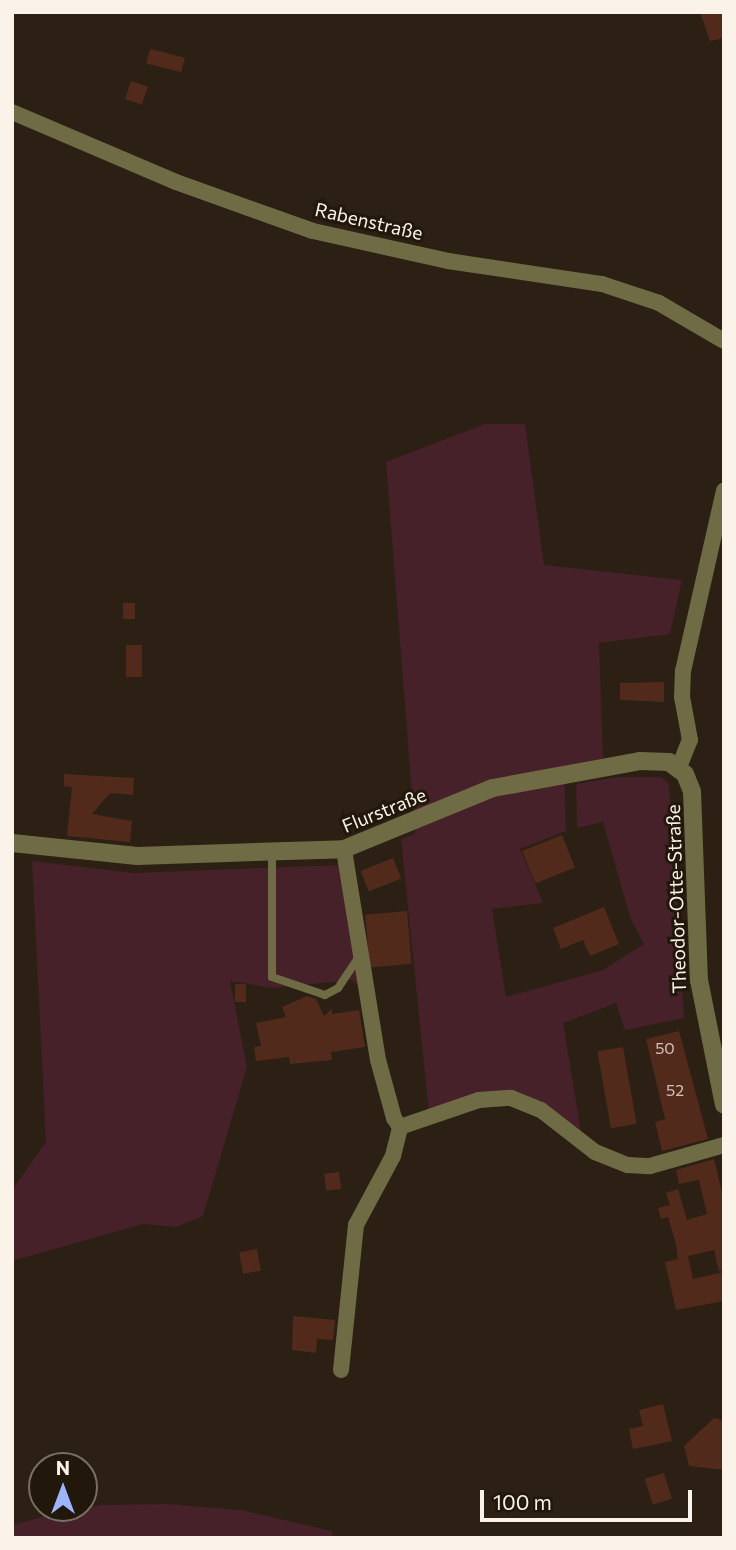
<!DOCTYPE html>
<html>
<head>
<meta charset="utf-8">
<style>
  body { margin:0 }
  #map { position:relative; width:736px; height:1550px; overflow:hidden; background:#2b2013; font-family:Commissioner,sans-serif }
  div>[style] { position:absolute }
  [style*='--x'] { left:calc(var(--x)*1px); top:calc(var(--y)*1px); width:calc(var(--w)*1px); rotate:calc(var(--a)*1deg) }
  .green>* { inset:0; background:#462129 }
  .building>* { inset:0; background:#522a1c; transform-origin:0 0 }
  .service>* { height:8px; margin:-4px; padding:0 4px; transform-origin:4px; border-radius:4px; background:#6f6c45 }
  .minor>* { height:16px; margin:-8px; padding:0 8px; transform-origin:8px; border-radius:8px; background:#6f6c45 }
  .tertiary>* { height:18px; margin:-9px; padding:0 9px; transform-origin:9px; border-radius:9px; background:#6f6c45 }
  span { translate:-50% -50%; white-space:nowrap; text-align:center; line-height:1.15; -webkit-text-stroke:6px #21170a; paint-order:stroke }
  .number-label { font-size:16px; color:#d1c1b6 }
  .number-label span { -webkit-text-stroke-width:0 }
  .street-label { font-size:19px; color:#fbf3ea }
  .frame { position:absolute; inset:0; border:14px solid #fbf3ea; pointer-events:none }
  .north { position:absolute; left:28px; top:1452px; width:70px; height:70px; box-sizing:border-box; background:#21170a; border:2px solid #786f64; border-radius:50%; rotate:0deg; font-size:19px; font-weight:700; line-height:28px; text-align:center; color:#fbf3ea }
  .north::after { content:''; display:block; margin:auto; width:24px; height:32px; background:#9db4fd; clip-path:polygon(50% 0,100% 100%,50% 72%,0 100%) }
  .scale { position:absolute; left:480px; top:1490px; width:212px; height:32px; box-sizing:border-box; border:4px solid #fbf3ea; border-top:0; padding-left:9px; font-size:21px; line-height:24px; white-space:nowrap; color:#fbf3ea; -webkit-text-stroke:5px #21170a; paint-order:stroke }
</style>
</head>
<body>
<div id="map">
  <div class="green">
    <div style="clip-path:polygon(485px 424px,525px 424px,544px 565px,682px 580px,670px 634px,599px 643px,603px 758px,564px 767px,566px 831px,520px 849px,543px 903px,492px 909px,506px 997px,603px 970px,644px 944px,630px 917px,603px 822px,577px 828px,576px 784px,618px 777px,661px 777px,669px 784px,684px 1018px,625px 1030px,616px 1003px,563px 1023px,582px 1138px,530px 1099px,429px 1113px,401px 839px,415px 834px,386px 462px)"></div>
    <div style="clip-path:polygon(32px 861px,134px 873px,341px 865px,358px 986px,352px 980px,272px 988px,230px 981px,247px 1067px,203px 1216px,176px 1227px,143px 1224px,12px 1261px,12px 1190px,46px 1142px)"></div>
    <div style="clip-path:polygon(166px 1504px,241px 1510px,332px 1531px,332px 1538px,12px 1538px,12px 1525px,50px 1515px,102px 1505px)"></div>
  </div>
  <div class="building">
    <div style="clip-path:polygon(700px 12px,724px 12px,724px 38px,710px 41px)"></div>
    <div style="left:150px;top:49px;width:36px;height:15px;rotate:14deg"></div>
    <div style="left:131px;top:81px;width:18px;height:19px;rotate:19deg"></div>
    <div style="left:123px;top:603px;width:12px;height:16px"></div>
    <div style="left:126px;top:645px;width:16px;height:32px"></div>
    <div style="clip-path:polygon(664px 682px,664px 702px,620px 700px,620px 683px)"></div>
    <div style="clip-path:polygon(64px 774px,134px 778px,133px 795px,110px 793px,92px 814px,132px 821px,130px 842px,67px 836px,72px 787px,64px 786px)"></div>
    <div style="left:562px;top:835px;width:35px;height:43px;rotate:68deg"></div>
    <div style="left:393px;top:858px;width:22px;height:35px;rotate:68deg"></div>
    <div style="clip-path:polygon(604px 907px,619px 944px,590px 956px,583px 940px,561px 949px,553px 928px)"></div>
    <div style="left:407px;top:911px;width:53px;height:42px;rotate:85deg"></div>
    <div style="left:235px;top:984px;width:11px;height:18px"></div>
    <div style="clip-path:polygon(307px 996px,316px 999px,324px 1016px,332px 1009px,332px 1014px,359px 1010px,365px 1047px,331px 1052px,332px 1060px,290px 1064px,289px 1057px,256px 1061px,254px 1047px,261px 1046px,256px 1023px,286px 1017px,282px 1007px)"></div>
    <div style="clip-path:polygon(679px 1031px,708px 1139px,662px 1151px,655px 1122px,665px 1119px,646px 1039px)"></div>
    <div style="left:623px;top:1047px;width:78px;height:26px;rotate:80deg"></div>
    <div style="clip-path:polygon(714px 1159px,724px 1201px,724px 1271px,719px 1271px,714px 1250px,688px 1256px,693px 1279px,724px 1272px,724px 1301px,676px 1310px,665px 1262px,678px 1259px,676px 1244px,668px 1217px,661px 1219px,658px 1208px,670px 1205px,666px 1193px,678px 1189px,687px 1220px,707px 1214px,699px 1180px,679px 1184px,676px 1170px)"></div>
    <div style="left:339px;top:1172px;width:17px;height:15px;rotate:83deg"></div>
    <div style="left:257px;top:1249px;width:22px;height:18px;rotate:80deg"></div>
    <div style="clip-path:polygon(293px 1316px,335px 1320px,333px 1340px,317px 1339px,316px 1353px,292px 1350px)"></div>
    <div style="clip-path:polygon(663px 1404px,672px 1441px,633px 1449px,629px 1429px,643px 1426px,639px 1410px)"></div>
    <div style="clip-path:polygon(714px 1418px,724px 1421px,724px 1470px,689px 1466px,684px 1446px)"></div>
    <div style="left:664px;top:1473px;width:27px;height:20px;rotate:73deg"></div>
  </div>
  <div class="service">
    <div style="--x:272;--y:853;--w:124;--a:90"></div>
    <div style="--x:272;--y:977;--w:56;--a:18.8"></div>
    <div style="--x:325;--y:995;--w:15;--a:-28"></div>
    <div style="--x:338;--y:988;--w:37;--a:-56"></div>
  </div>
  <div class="minor">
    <div style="--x:12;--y:112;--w:178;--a:23.1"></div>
    <div style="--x:176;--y:182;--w:145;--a:19.7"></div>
    <div style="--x:313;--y:231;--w:138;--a:12.5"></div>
    <div style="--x:448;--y:261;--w:156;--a:8.5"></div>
    <div style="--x:602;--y:284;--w:60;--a:18.4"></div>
    <div style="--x:659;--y:303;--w:75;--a:30.3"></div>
    <div style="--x:679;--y:767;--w:29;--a:-68"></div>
    <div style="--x:690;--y:740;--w:44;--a:-100.5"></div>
    <div style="--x:682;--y:697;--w:26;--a:-88"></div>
    <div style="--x:683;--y:671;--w:185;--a:-77.2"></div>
    <div style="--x:400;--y:1127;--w:83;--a:-18.9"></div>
    <div style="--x:479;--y:1100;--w:32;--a:-4"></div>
    <div style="--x:511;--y:1098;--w:32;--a:22"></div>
    <div style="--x:541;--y:1110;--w:68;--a:37.9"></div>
    <div style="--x:595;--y:1152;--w:35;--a:22"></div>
    <div style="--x:628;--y:1165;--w:22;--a:3"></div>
    <div style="--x:650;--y:1166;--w:77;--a:-15.8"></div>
    <div style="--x:341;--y:1370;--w:146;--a:-84.1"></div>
    <div style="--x:356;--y:1225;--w:78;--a:-61.8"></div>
    <div style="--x:393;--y:1156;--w:30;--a:-76"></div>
    <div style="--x:400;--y:1127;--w:11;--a:-124"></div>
    <div style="--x:394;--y:1118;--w:60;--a:-105.4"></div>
    <div style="--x:378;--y:1060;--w:214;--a:-99.2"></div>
  </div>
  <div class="tertiary">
    <div style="--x:12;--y:843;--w:126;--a:5.9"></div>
    <div style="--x:137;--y:856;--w:207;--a:-1.9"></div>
    <div style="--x:344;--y:849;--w:161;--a:-22.3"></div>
    <div style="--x:493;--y:788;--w:149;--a:-10.4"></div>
    <div style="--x:640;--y:761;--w:29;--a:2"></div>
    <div style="--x:669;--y:762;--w:20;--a:37"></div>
    <div style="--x:685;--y:774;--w:18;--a:68"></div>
    <div style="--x:692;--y:791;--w:189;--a:87.9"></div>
    <div style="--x:699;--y:980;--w:127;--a:78.7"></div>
  </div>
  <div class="number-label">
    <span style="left:665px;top:1048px">50</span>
    <span style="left:675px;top:1090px">52</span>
  </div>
  <div class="street-label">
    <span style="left:369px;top:221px;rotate:13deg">Rabenstraße</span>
    <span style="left:384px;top:810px;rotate:-22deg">Flurstraße</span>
    <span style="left:676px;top:899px;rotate:-92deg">Theodor-Otte-Straße</span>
  </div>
  <div class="frame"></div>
  <div class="north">N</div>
  <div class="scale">100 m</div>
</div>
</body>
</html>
